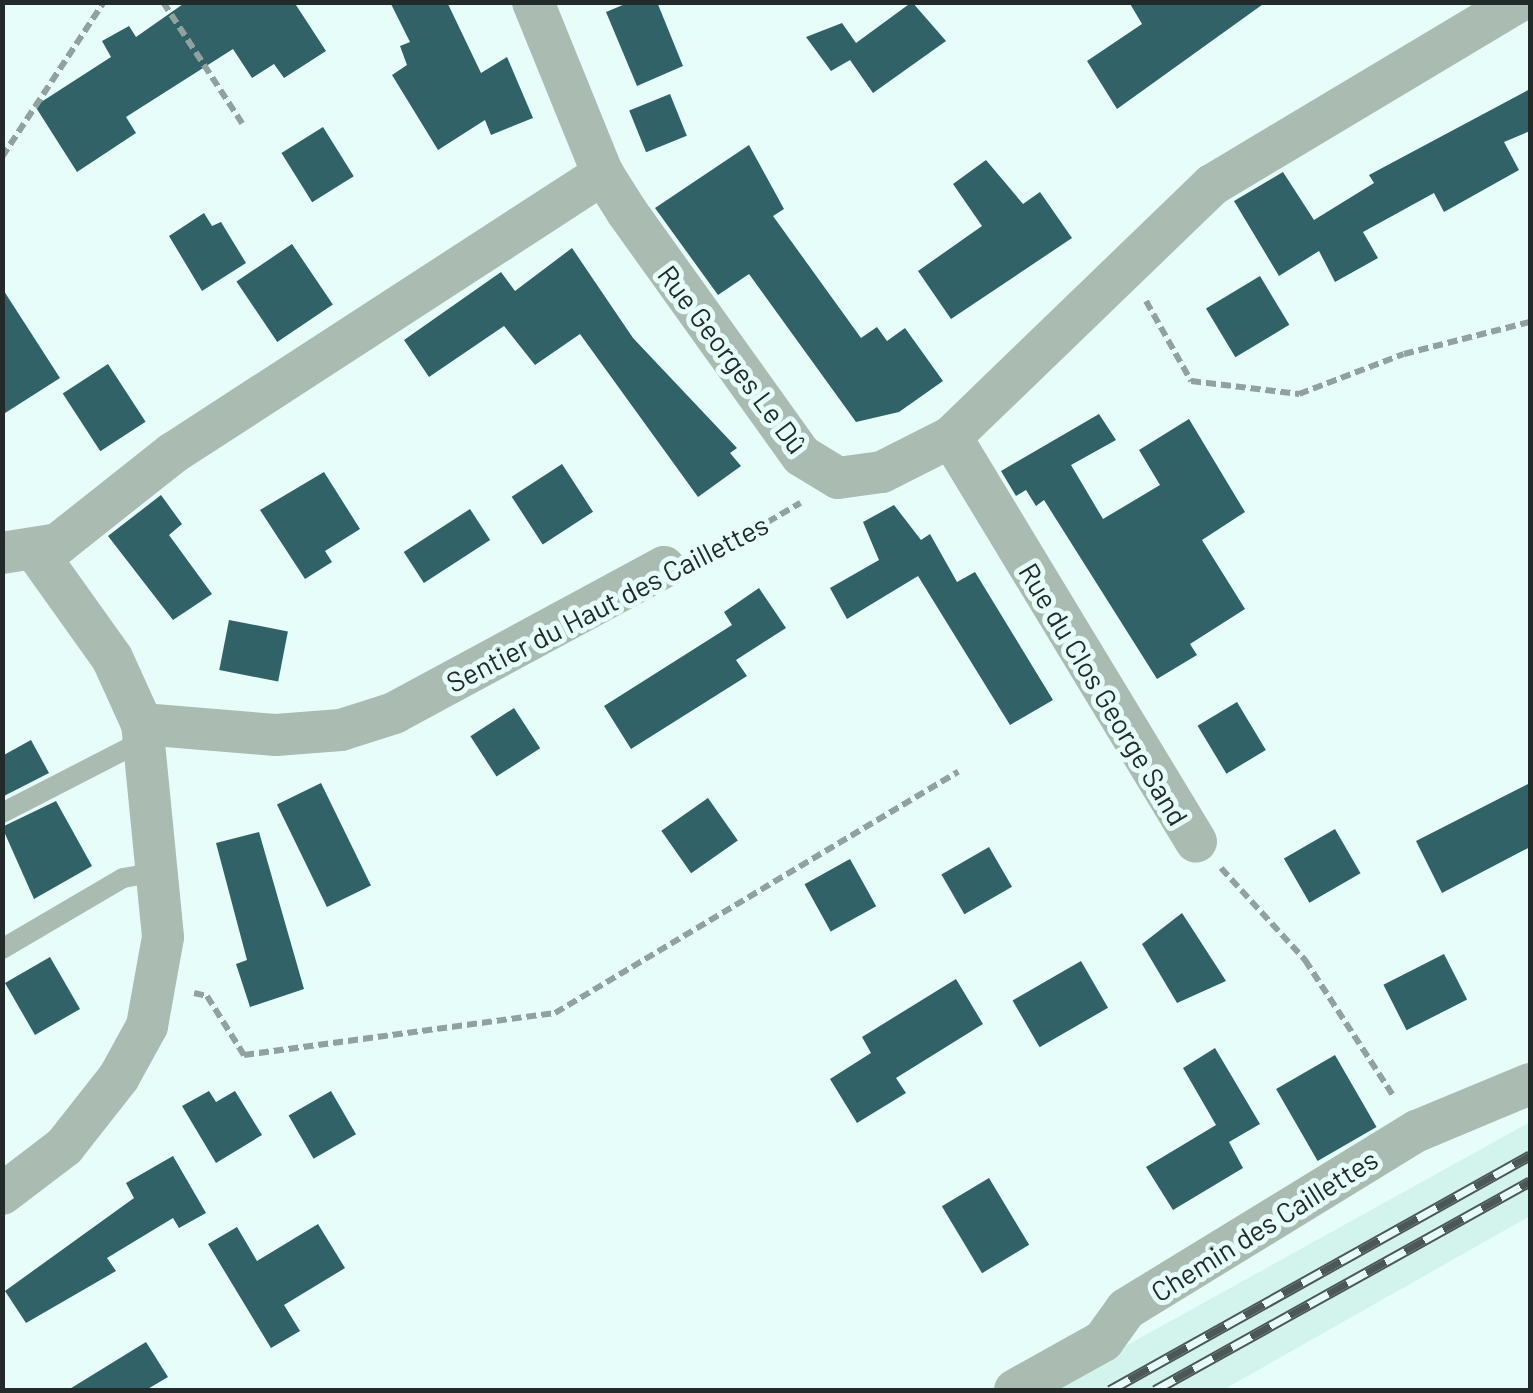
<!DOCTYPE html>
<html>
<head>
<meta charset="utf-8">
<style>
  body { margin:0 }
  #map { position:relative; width:1533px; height:1393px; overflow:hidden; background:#e6fdf9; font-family:Barlow,sans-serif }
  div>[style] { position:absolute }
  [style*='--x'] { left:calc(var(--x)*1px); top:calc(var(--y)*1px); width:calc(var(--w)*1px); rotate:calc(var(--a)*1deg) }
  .built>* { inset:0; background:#d3f4ed }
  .building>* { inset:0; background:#316267; transform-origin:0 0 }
  .path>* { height:6px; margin-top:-3px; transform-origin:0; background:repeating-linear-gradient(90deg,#91a19e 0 10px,transparent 0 15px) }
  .service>* { height:20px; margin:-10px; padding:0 10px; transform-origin:10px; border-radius:10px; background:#aabcb2 }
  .minor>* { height:42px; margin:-21px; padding:0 21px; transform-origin:21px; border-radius:21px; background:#aabcb2 }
  .rail>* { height:11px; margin-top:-5.5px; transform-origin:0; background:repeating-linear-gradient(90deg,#e6fdf9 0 22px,#4c5856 0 44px); box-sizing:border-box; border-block:2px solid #4c5856 }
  span { translate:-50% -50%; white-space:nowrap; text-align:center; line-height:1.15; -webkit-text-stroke:10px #e6fdf9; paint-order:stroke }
  .street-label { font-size:28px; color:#222b29 }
  .frame { position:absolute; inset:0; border:5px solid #222b29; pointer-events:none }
</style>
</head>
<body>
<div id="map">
  <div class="built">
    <div style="clip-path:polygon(1530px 1122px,1530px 1216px,1223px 1390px,1046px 1390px)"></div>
  </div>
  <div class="building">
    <div style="clip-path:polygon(186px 2px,294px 2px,326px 51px,284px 78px,274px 64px,252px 78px,233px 49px,126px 117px,136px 133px,77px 172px,35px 106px,111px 57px,102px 41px,129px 26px,136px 37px)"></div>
    <div style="clip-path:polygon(390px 2px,447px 2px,481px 73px,507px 57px,533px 118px,491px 135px,485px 120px,438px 150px,392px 75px,407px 65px,400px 46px,410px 42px)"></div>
    <div style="clip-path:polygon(630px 2px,657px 2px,683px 66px,637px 86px,606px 12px)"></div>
    <div style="clip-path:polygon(912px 2px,946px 41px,873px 93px,850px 60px,831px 71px,806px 37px,842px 23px,856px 43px)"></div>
    <div style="clip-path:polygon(1129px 2px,1266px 2px,1117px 109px,1087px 61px,1142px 24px)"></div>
    <div style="clip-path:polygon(1530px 89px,1530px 131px,1504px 142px,1519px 170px,1444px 212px,1434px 193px,1363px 232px,1378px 258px,1335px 282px,1319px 251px,1279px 276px,1234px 201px,1283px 172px,1314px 220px,1374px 183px,1369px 175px)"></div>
    <div style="left:670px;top:94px;width:45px;height:44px;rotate:68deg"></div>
    <div style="left:323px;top:127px;width:58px;height:49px;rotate:58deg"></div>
    <div style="clip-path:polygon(749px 145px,784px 209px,773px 216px,861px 338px,877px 327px,887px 341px,905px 328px,943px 381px,899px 412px,856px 422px,749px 274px,718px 295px,655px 208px)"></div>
    <div style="clip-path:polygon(986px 160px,1023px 204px,1040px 192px,1072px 238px,951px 319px,918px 271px,982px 226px,953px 184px)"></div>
    <div style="clip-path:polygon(204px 213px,212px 226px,221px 222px,246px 263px,202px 291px,169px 236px)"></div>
    <div style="left:292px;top:244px;width:73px;height:67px;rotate:56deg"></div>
    <div style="clip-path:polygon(572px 248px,633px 338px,737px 448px,730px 453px,741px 466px,698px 497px,580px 334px,535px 365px,504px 326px,429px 377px,404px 340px,501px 272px,515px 291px)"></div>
    <div style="left:1260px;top:276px;width:57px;height:63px;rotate:59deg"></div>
    <div style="clip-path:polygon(2px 288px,60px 378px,2px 415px)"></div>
    <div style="left:108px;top:364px;width:69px;height:54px;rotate:57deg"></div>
    <div style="clip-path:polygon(1099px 414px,1116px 440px,1071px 465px,1103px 519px,1160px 485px,1139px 450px,1189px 419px,1245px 512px,1202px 540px,1245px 609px,1190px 644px,1197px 655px,1157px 679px,1044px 500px,1036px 506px,1026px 490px,1016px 496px,1001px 471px)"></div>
    <div style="left:562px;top:464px;width:57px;height:60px;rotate:57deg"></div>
    <div style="clip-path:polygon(324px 472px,360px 529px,325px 551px,332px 562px,305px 579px,260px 510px)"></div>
    <div style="clip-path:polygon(161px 495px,182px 524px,169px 535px,212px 594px,173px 620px,108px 536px)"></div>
    <div style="clip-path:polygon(894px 505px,921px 540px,930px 534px,957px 582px,975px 572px,1053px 700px,1010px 725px,918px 576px,847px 619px,830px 588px,879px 560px,863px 522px)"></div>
    <div style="left:470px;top:509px;width:37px;height:79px;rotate:57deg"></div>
    <div style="clip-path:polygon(759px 588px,786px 628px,736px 660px,747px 676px,631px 749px,604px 706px,732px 625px,724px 612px)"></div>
    <div style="left:229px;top:620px;width:60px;height:51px;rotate:11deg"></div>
    <div style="left:1237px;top:702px;width:56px;height:46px;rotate:59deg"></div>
    <div style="left:514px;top:708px;width:48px;height:52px;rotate:57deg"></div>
    <div style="clip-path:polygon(31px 740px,49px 773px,2px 797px,2px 756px)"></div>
    <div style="left:321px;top:783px;width:114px;height:49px;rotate:64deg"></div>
    <div style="clip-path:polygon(1530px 783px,1530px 847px,1442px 893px,1416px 841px)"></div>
    <div style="left:708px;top:798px;width:52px;height:57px;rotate:55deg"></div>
    <div style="clip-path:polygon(56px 801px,92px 866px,34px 899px,2px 827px)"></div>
    <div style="left:1335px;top:829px;width:51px;height:59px;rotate:60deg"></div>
    <div style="clip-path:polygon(259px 832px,304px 989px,250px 1007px,236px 964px,247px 960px,216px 843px)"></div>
    <div style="left:989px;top:847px;width:46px;height:55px;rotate:60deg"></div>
    <div style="left:850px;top:859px;width:54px;height:52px;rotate:61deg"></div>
    <div style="clip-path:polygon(1182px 913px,1226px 981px,1177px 1003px,1142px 944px)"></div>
    <div style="left:1444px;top:954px;width:51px;height:68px;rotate:63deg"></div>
    <div style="left:50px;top:957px;width:60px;height:52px;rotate:60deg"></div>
    <div style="left:1081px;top:961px;width:54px;height:79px;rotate:60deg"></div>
    <div style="clip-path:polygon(956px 979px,983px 1024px,896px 1078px,906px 1093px,857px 1123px,830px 1079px,871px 1053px,862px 1037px)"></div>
    <div style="clip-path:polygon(1215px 1048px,1260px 1124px,1229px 1142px,1243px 1168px,1173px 1210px,1146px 1167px,1216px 1125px,1183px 1068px)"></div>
    <div style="left:1335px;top:1055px;width:83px;height:68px;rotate:60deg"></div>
    <div style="clip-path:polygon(209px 1091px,216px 1102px,235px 1091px,262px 1135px,216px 1163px,182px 1106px)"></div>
    <div style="left:331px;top:1091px;width:50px;height:49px;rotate:60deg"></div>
    <div style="clip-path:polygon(173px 1156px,206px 1213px,179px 1228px,173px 1218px,107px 1258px,116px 1271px,26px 1323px,5px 1291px,134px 1198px,126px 1183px)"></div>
    <div style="left:989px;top:1178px;width:78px;height:55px;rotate:59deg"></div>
    <div style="clip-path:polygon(318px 1224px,345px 1268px,284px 1305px,300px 1331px,271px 1348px,208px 1244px,237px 1227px,257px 1261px)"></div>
    <div style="clip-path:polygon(146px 1342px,168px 1377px,146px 1390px,68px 1390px)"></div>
  </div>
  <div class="path">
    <div style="--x:163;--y:2;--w:145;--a:56.9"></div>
    <div style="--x:2;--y:157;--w:186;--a:-56.7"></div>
    <div style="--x:1146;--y:301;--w:92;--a:60.6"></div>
    <div style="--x:1191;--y:381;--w:109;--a:6.9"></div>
    <div style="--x:1299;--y:394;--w:112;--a:-20.9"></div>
    <div style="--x:1404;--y:354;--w:130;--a:-14.3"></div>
    <div style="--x:703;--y:560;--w:113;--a:-30.4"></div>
    <div style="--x:1221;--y:868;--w:125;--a:47.6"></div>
    <div style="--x:1305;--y:960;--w:163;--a:57"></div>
    <div style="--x:194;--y:993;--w:13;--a:13"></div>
    <div style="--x:207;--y:996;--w:70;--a:57.9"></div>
    <div style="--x:244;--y:1055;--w:314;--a:-7.7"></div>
    <div style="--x:555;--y:1013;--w:470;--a:-30.9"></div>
  </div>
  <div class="service">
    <div style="--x:2;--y:813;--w:160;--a:-27.2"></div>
    <div style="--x:2;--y:949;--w:140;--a:-30.4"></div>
    <div style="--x:123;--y:878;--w:35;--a:-10"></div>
  </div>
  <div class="minor">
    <div style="--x:533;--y:2;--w:186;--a:67.9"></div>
    <div style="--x:603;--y:174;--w:45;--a:57.7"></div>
    <div style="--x:627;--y:212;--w:300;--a:54.4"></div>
    <div style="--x:802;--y:456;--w:42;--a:31.4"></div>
    <div style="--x:838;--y:478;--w:44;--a:-7.8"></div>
    <div style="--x:882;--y:472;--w:77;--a:-26.9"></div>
    <div style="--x:951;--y:437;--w:363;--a:-44"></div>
    <div style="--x:1212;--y:185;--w:357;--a:-30.9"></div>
    <div style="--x:951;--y:437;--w:473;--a:58.8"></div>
    <div style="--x:2;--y:553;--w:57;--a:-9.1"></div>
    <div style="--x:58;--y:544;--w:147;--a:-38.4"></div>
    <div style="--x:173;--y:453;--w:513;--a:-32.98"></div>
    <div style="--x:142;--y:724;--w:134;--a:4.7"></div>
    <div style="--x:276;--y:735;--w:65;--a:-4.4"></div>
    <div style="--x:341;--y:730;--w:56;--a:-17.8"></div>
    <div style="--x:394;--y:713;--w:307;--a:-28.4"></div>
    <div style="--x:2;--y:1194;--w:78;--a:-37.2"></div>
    <div style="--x:64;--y:1147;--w:89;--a:-51.8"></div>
    <div style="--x:119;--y:1077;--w:58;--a:-61.2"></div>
    <div style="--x:147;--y:1026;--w:90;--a:-79.8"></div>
    <div style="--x:163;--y:937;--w:214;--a:-95.6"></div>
    <div style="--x:142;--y:724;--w:72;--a:-114.4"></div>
    <div style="--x:112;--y:658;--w:129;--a:-125.5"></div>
    <div style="--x:1015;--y:1390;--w:101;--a:-29.1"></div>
    <div style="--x:1103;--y:1341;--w:39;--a:-54"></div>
    <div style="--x:1126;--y:1309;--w:341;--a:-31.5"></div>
    <div style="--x:1417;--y:1131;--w:122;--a:-22.6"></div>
  </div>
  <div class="rail">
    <div style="--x:1110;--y:1390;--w:481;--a:-29.2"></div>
    <div style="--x:1155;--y:1390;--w:429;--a:-29.1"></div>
  </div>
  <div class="street-label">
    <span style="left:733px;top:359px;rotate:53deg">Rue Georges Le Dû</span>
    <span style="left:607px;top:603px;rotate:-27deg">Sentier du Haut des Caillettes</span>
    <span style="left:1104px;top:694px;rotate:59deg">Rue du Clos George Sand</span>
    <span style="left:1264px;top:1225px;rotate:-32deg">Chemin des Caillettes</span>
  </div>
  <div class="frame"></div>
</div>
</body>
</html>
